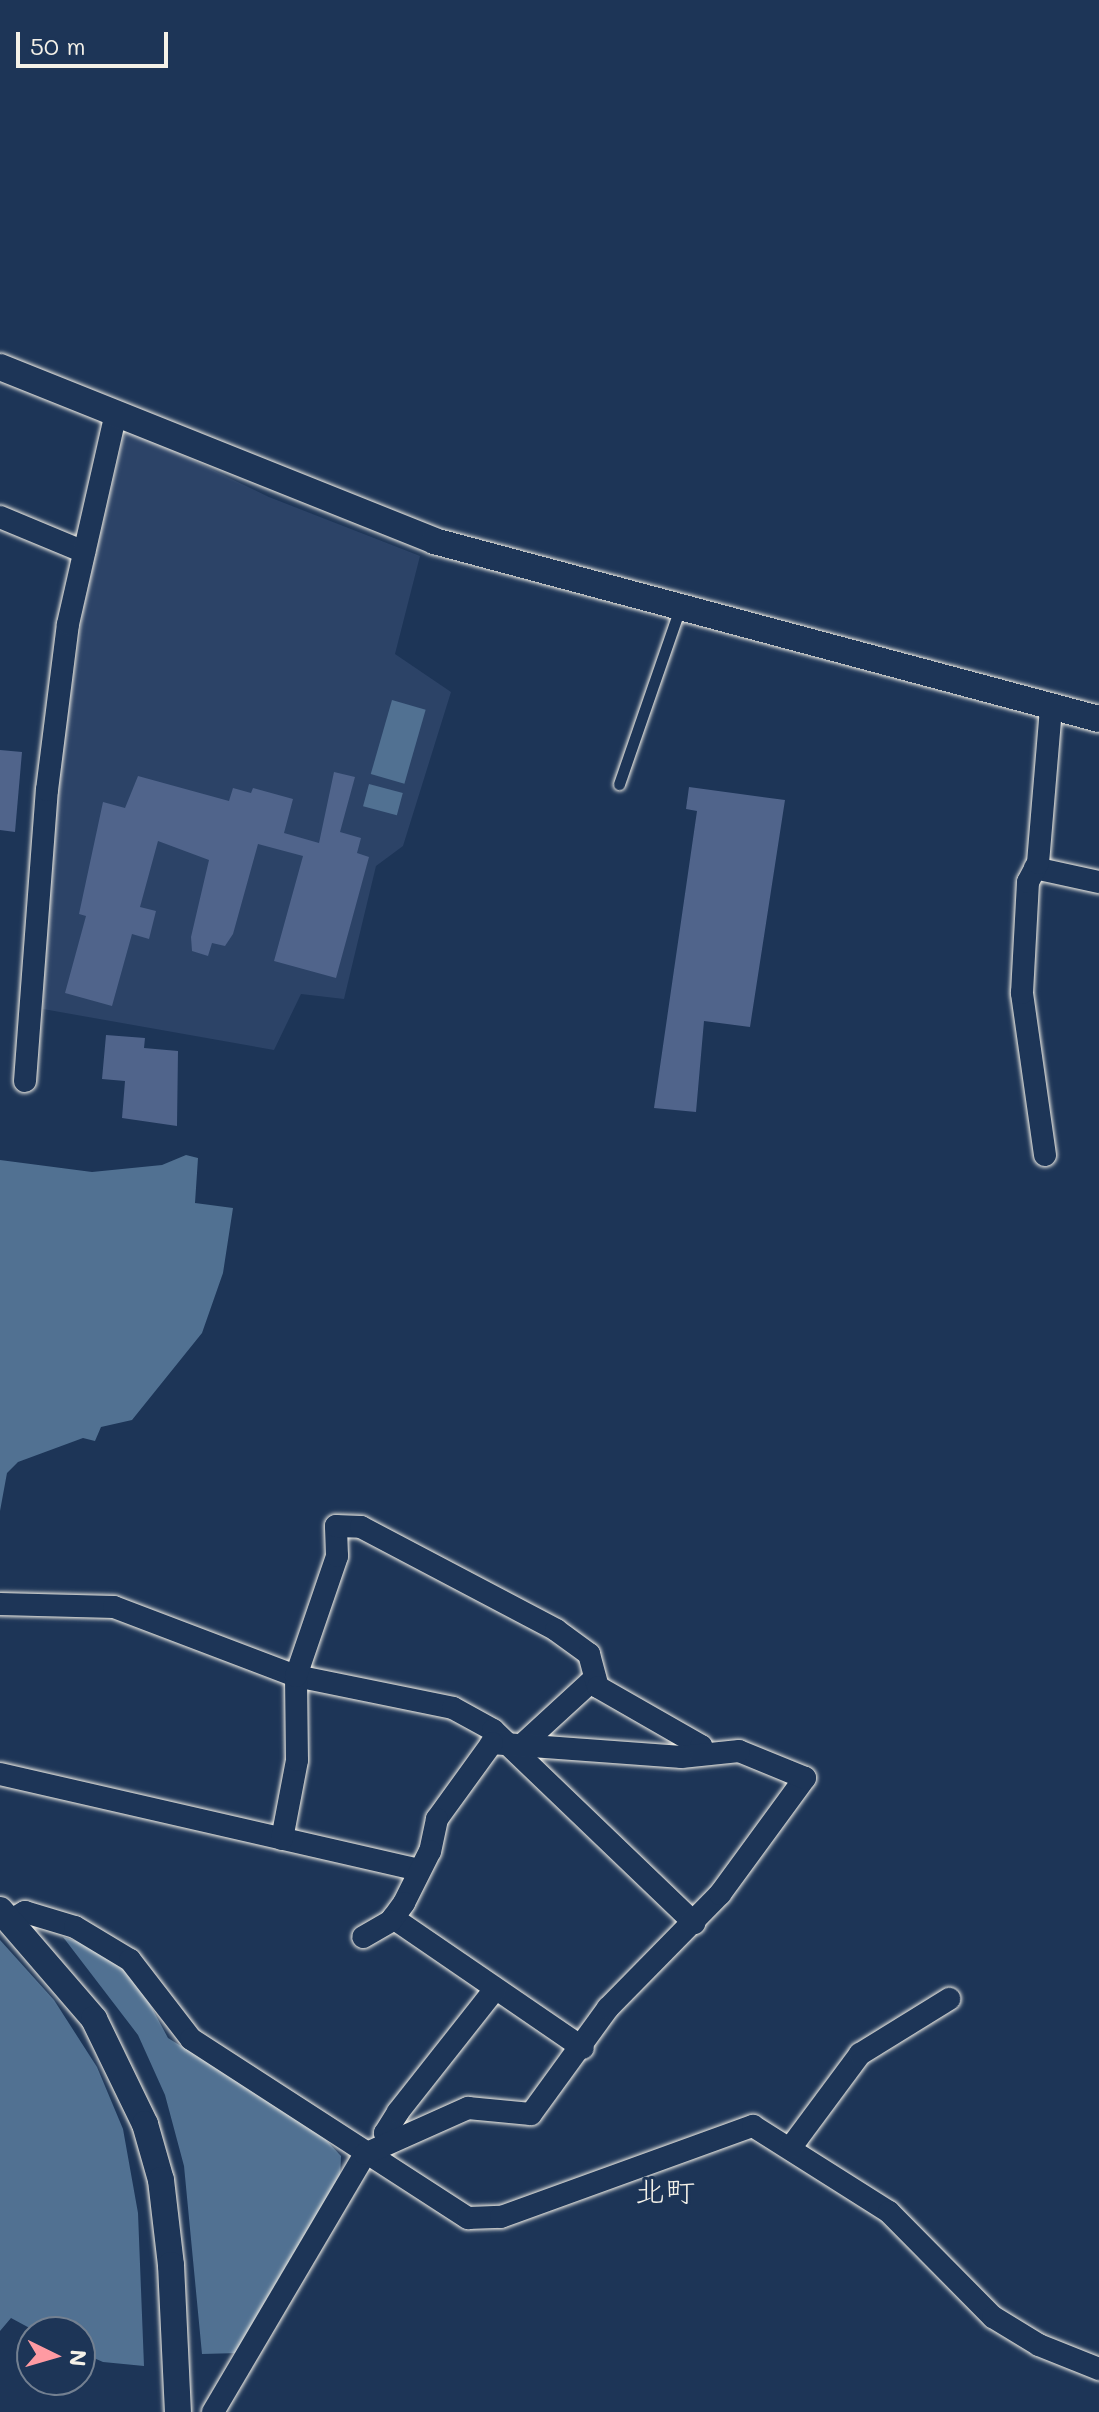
<!DOCTYPE html>
<html>
<head>
<meta charset="utf-8">
<style>
  body { margin:0 }
  #map { position:relative; width:1099px; height:2412px; overflow:hidden; background:#1d3557; font-family:Mali,"Klee One",sans-serif }
  div>[style] { position:absolute }
  [style*='--x'] { left:calc(var(--x)*1px); top:calc(var(--y)*1px); width:calc(var(--w)*1px); rotate:calc(var(--a)*1deg) }
  .built>* { inset:0; background:#2c4367 }
  .water>* { inset:0; background:#517192; transform-origin:0 0 }
  .building>* { inset:0; background:#50648b }
  .roads { filter:drop-shadow(0 0 2px #f4f1e8) drop-shadow(0 0 2px #f4f1e8) }
  .service>* { height:11px; margin:-5.5px; padding:0 5.5px; transform-origin:5.5px; border-radius:5.5px; background:#1d3557 }
  .minor>* { height:22px; margin:-11px; padding:0 11px; transform-origin:11px; border-radius:11px; background:#1d3557 }
  .tertiary>* { height:26px; margin:-13px; padding:0 13px; transform-origin:13px; border-radius:13px; background:#1d3557 }
  span { translate:-50% -50%; white-space:nowrap; text-align:center; line-height:1.15; -webkit-text-stroke:6px #1d3557; paint-order:stroke }
  .quarter-label { font-size:30px; color:#f4f1e8 }
  .north { position:absolute; left:16px; top:2316px; width:80px; height:80px; box-sizing:border-box; background:#1d3557; border:2px solid #738091; border-radius:50%; rotate:95deg; font-size:22px; font-weight:700; line-height:32px; text-align:center; color:#f4f1e8 }
  .north::after { content:''; display:block; margin:auto; width:28px; height:36px; background:#ff9aa2; clip-path:polygon(50% 0,100% 100%,50% 72%,0 100%) }
  .scale { position:absolute; left:16px; top:32px; width:152px; height:36px; box-sizing:border-box; border:4px solid #f4f1e8; border-top:0; padding-left:10px; font-size:24px; line-height:28px; white-space:nowrap; color:#f4f1e8; -webkit-text-stroke:6px #1d3557; paint-order:stroke }
</style>
</head>
<body>
<div id="map">
  <div class="built">
    <div style="clip-path:polygon(130px 430px,269px 497px,420px 556px,395px 654px,451px 692px,403px 846px,376px 866px,344px 999px,301px 994px,274px 1050px,43px 1009px,47px 856px,84px 606px,123px 438px)"></div>
  </div>
  <div class="water">
    <div style="left:392px;top:700px;width:35px;height:77px;rotate:16deg"></div>
    <div style="left:369px;top:784px;width:35px;height:23px;rotate:15deg"></div>
    <div style="clip-path:polygon(186px 1155px,198px 1158px,195px 1203px,233px 1208px,223px 1273px,202px 1333px,132px 1420px,101px 1427px,95px 1441px,83px 1438px,18px 1462px,7px 1473px,0 1511px,0 1160px,92px 1172px,162px 1165px)"></div>
    <div style="clip-path:polygon(63px 1937px,101px 1949px,136px 1978px,168px 2038px,315px 2128px,341px 2156px,340px 2180px,239px 2353px,202px 2354px,184px 2166px,165px 2095px,138px 2035px)"></div>
    <div style="clip-path:polygon(0 1940px,54px 2000px,97px 2067px,123px 2129px,138px 2213px,144px 2366px,103px 2362px,80px 2352px,80px 2332px,37px 2332px,11px 2318px,0 2331px)"></div>
  </div>
  <div class="building">
    <div style="clip-path:polygon(0 750px,22px 752px,15px 832px,0 830px)"></div>
    <div style="clip-path:polygon(334px 772px,355px 777px,340px 832px,361px 838px,357px 853px,369px 857px,336px 978px,274px 961px,303px 856px,258px 844px,233px 934px,225px 946px,212px 943px,208px 956px,192px 951px,191px 937px,209px 860px,158px 841px,140px 907px,156px 911px,149px 939px,132px 934px,112px 1006px,65px 993px,86px 916px,79px 914px,103px 802px,125px 808px,138px 776px,229px 801px,233px 788px,251px 793px,253px 788px,293px 799px,284px 833px,319px 843px)"></div>
    <div style="clip-path:polygon(689px 787px,785px 800px,750px 1027px,704px 1021px,696px 1112px,654px 1108px,697px 811px,686px 809px)"></div>
    <div style="clip-path:polygon(106px 1035px,145px 1038px,144px 1048px,178px 1051px,177px 1126px,122px 1118px,125px 1081px,102px 1079px)"></div>
  </div>
  <div class="roads">
    <div class="service">
      <div style="--x:619;--y:784;--w:186;--a:-70.9"></div>
    </div>
    <div class="minor">
      <div style="--x:0;--y:517;--w:91;--a:22.6"></div>
      <div style="--x:1035;--y:868;--w:66;--a:12.3"></div>
      <div style="--x:25;--y:1081;--w:292;--a:-85.7"></div>
      <div style="--x:47;--y:790;--w:167;--a:-82.8"></div>
      <div style="--x:68;--y:624;--w:217;--a:-77.2"></div>
      <div style="--x:1045;--y:1155;--w:164;--a:-98.1"></div>
      <div style="--x:1022;--y:993;--w:111;--a:-86.9"></div>
      <div style="--x:1028;--y:882;--w:21;--a:-62"></div>
      <div style="--x:1038;--y:863;--w:155;--a:-85.2"></div>
      <div style="--x:0;--y:1604;--w:114;--a:1.5"></div>
      <div style="--x:114;--y:1607;--w:195;--a:20.8"></div>
      <div style="--x:296;--y:1676;--w:160;--a:11.5"></div>
      <div style="--x:453;--y:1708;--w:46;--a:28.8"></div>
      <div style="--x:493;--y:1730;--w:279;--a:43.8"></div>
      <div style="--x:524;--y:1743;--w:96;--a:-42.5"></div>
      <div style="--x:0;--y:1774;--w:430;--a:12.9"></div>
      <div style="--x:282;--y:1839;--w:80;--a:-79.2"></div>
      <div style="--x:297;--y:1760;--w:84;--a:-90.7"></div>
      <div style="--x:296;--y:1676;--w:127;--a:-71.1"></div>
      <div style="--x:337;--y:1556;--w:30;--a:-92"></div>
      <div style="--x:336;--y:1526;--w:25;--a:2"></div>
      <div style="--x:361;--y:1527;--w:221;--a:27.8"></div>
      <div style="--x:556;--y:1630;--w:41;--a:36"></div>
      <div style="--x:589;--y:1654;--w:34;--a:75"></div>
      <div style="--x:598;--y:1687;--w:119;--a:29.8"></div>
      <div style="--x:701;--y:1746;--w:8;--a:76"></div>
      <div style="--x:393;--y:1918;--w:230;--a:34.4"></div>
      <div style="--x:11;--y:1920;--w:16;--a:-30"></div>
      <div style="--x:25;--y:1912;--w:52;--a:16.7"></div>
      <div style="--x:75;--y:1927;--w:64;--a:31"></div>
      <div style="--x:130;--y:1960;--w:100;--a:52.3"></div>
      <div style="--x:191;--y:2039;--w:330;--a:32.9"></div>
      <div style="--x:468;--y:2218;--w:33;--a:-2"></div>
      <div style="--x:501;--y:2217;--w:268;--a:-19.9"></div>
      <div style="--x:753;--y:2126;--w:161;--a:32.3"></div>
      <div style="--x:889;--y:2212;--w:148;--a:45.3"></div>
      <div style="--x:993;--y:2317;--w:54;--a:31.3"></div>
      <div style="--x:1039;--y:2345;--w:65;--a:21.8"></div>
      <div style="--x:389;--y:2141;--w:9;--a:-117"></div>
      <div style="--x:385;--y:2133;--w:25;--a:-58"></div>
      <div style="--x:398;--y:2112;--w:157;--a:-51.7"></div>
      <div style="--x:791;--y:2147;--w:116;--a:-53.4"></div>
      <div style="--x:860;--y:2054;--w:105;--a:-31.7"></div>
      <div style="--x:213;--y:2412;--w:299;--a:-59.5"></div>
      <div style="--x:365;--y:2154;--w:113;--a:-24.1"></div>
      <div style="--x:468;--y:2108;--w:63;--a:5.4"></div>
      <div style="--x:531;--y:2114;--w:131;--a:-54"></div>
      <div style="--x:608;--y:2008;--w:160;--a:-45.5"></div>
      <div style="--x:720;--y:1894;--w:144;--a:-53.8"></div>
      <div style="--x:805;--y:1778;--w:71;--a:-157.8"></div>
      <div style="--x:739;--y:1751;--w:58;--a:174.1"></div>
      <div style="--x:681;--y:1757;--w:190;--a:-175.8"></div>
      <div style="--x:492;--y:1743;--w:94;--a:125.9"></div>
      <div style="--x:437;--y:1819;--w:33;--a:102"></div>
      <div style="--x:430;--y:1851;--w:58;--a:116.6"></div>
      <div style="--x:404;--y:1903;--w:22;--a:126"></div>
      <div style="--x:391;--y:1921;--w:32;--a:150"></div>
    </div>
    <div class="tertiary">
      <div style="--x:0;--y:367;--w:468;--a:21.8"></div>
      <div style="--x:434;--y:541;--w:688;--a:14.99"></div>
      <div style="--x:0;--y:1910;--w:144;--a:49.2"></div>
      <div style="--x:94;--y:2019;--w:117;--a:64.1"></div>
      <div style="--x:145;--y:2124;--w:58;--a:74.1"></div>
      <div style="--x:161;--y:2180;--w:86;--a:83.3"></div>
      <div style="--x:171;--y:2265;--w:147;--a:87.3"></div>
    </div>
  </div>
  <div class="quarter-label">
    <span style="left:665px;top:2190px">北町</span>
  </div>
  <div class="north">N</div>
  <div class="scale">50 m</div>
</div>
</body>
</html>
